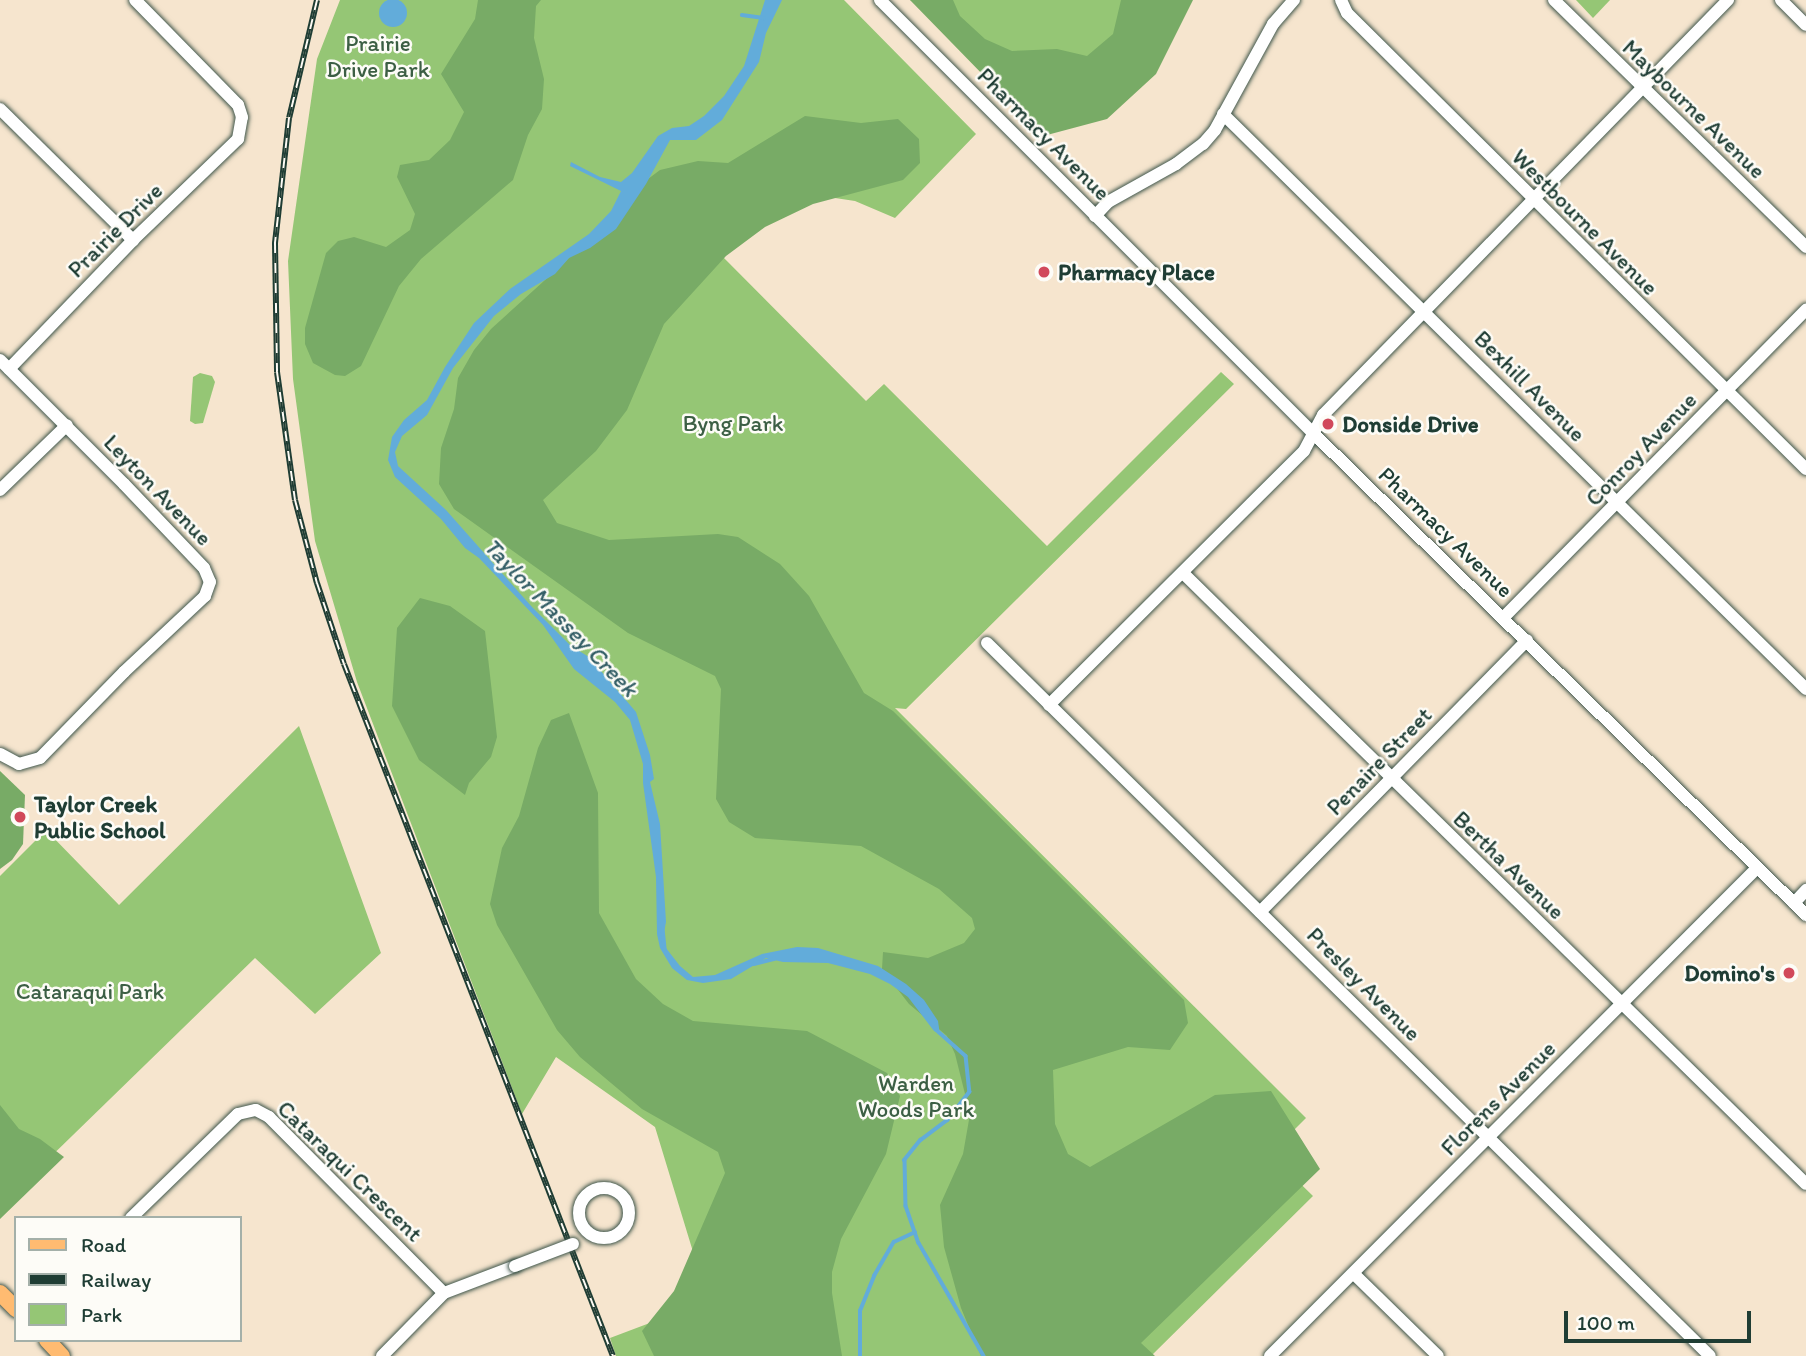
<!DOCTYPE html>
<html>
<head>
<meta charset="utf-8">
<style>
  body { margin:0 }
  #map { position:relative; width:1806px; height:1356px; overflow:hidden; background:#f6e5ce; font-family:Itim,sans-serif }
  div>[style] { position:absolute }
  [style*='--x'] { left:calc(var(--x)*1px); top:calc(var(--y)*1px); width:calc(var(--w)*1px); rotate:calc(var(--a)*1deg) }
  .green>* { inset:0; background:#95c675 }
  .forest>* { inset:0; background:#78ab66 }
  .water>* { inset:0; background:#62acda }
  .round { border-radius:50% }
  .stream>* { height:3.5px; margin:-1.75px; padding:0 1.75px; transform-origin:1.75px; border-radius:1.75px; background:#62acda }
  .roads { filter:drop-shadow(0 0 2px #3f564b) drop-shadow(0 0 2px #3f564b) }
  .minor>* { height:12px; margin:-6px; padding:0 6px; transform-origin:6px; border-radius:6px; background:#fff }
  .minor>.ring { margin:-6px; padding:0; box-sizing:content-box; background:none; border:12px solid #fff; border-radius:50% }
  .major>* { height:16px; margin:-8px; padding:0 8px; transform-origin:8px; border-radius:8px; background:#ffbb71 }
  .rail>* { height:6px; margin-top:-3px; transform-origin:0; background:repeating-linear-gradient(90deg,#fdfcf7 0 10px,#1f3d34 0 20px); box-sizing:border-box; border-block:2px solid #1f3d34 }
  .bridges { filter:drop-shadow(0 0 2px #3f564b) drop-shadow(0 0 2px #3f564b) }
  .minor-bridge>* { height:12px; margin:-6px; padding:0 6px; transform-origin:6px; border-radius:6px; background:#fff }
  .dots>* { width:19px; height:19px; translate:-50% -50%; box-sizing:border-box; border:4px solid #fdfcf7; border-radius:50% }
  span { translate:-50% -50%; white-space:nowrap; text-align:center; line-height:1.15; -webkit-text-stroke:5px #fdfcf7; paint-order:stroke }
  .park-label { font-size:23px; color:#3c5f44 }
  .street-label { font-size:23px; color:#1f3d34 }
  .poi-label { font-size:23px; color:#1f3d34; font-weight:700 }
  .left { translate:0 -50%; text-align:left }
  .right { translate:-100% -50%; text-align:right }
  .water-label { font-size:24px; color:#335e66; font-style:italic }
  .legend { position:absolute; left:14px; top:1216px; width:228px; height:126px; box-sizing:border-box; background:#fdfcf7; border:2px solid #a4b0a9; margin:0; padding:9px 12px; list-style:none; font-size:21px; color:#1f3d34 }
  .legend li { display:flex; align-items:center; gap:14px; height:35px }
  .legend b { width:35px; border:2px solid #a4b0a9 }
  .scale { position:absolute; left:1564px; top:1311px; width:187px; height:32px; box-sizing:border-box; border:4px solid #1f3d34; border-top:0; padding-left:9px; font-size:21px; line-height:24px; white-space:nowrap; color:#1f3d34; -webkit-text-stroke:5px #fdfcf7; paint-order:stroke }
</style>
</head>
<body>
<div id="map">
  <div class="green">
    <div style="clip-path:polygon(340px 0,844px 0,976px 134px,895px 218px,855px 201px,815px 195px,720px 254px,866px 401px,884px 384px,1047px 546px,1221px 372px,1234px 384px,906px 709px,895px 708px,1306px 1118px,1270px 1154px,1313px 1196px,1151px 1356px,616px 1356px,610px 1338px,708px 1301px,655px 1127px,556px 1057px,522px 1114px,357px 682px,315px 541px,293px 379px,288px 261px,317px 59px)"></div>
    <div style="clip-path:polygon(910px 0,1176px 0,1101px 112px)"></div>
    <div style="clip-path:polygon(1576px 0,1610px 0,1593px 18px)"></div>
    <div style="clip-path:polygon(200px 373px,212px 376px,215px 382px,203px 423px,195px 424px,190px 421px,193px 377px)"></div>
    <div style="clip-path:polygon(299px 726px,381px 953px,315px 1014px,255px 958px,0 1206px,0 876px,46px 830px,119px 905px)"></div>
  </div>
  <div class="forest">
    <div style="clip-path:polygon(478px 0,541px 0,536px 6px,534px 38px,544px 79px,542px 109px,528px 135px,513px 180px,421px 259px,399px 286px,361px 366px,345px 376px,335px 375px,313px 363px,305px 344px,305px 328px,326px 253px,338px 241px,354px 237px,386px 247px,410px 230px,415px 214px,397px 177px,400px 165px,429px 160px,450px 140px,464px 112px,441px 74px,475px 19px)"></div>
    <div style="clip-path:polygon(910px 0,953px 0,960px 16px,985px 39px,1012px 51px,1057px 49px,1087px 56px,1113px 34px,1121px 0,1193px 0,1156px 74px,1107px 119px,1047px 135px,1032px 125px)"></div>
    <div style="clip-path:polygon(805px 116px,861px 123px,898px 119px,919px 139px,920px 163px,903px 180px,813px 204px,765px 227px,726px 256px,664px 324px,627px 410px,596px 451px,543px 500px,557px 523px,609px 540px,718px 534px,738px 537px,780px 564px,809px 596px,864px 693px,893px 711px,1184px 1000px,1188px 1023px,1170px 1050px,1128px 1047px,1053px 1070px,1055px 1124px,1068px 1154px,1090px 1167px,1215px 1095px,1271px 1091px,1320px 1169px,1141px 1343px,1155px 1356px,981px 1356px,961px 1308px,944px 1247px,940px 1205px,963px 1154px,970px 1114px,955px 1054px,947px 1036px,909px 1004px,882px 969px,883px 952px,928px 958px,964px 943px,975px 929px,972px 918px,939px 889px,861px 846px,755px 838px,729px 822px,716px 799px,721px 689px,715px 676px,628px 633px,454px 509px,439px 484px,441px 448px,454px 409px,458px 378px,474px 350px,491px 329px,565px 262px,636px 188px,660px 170px,698px 161px,728px 163px)"></div>
    <div style="clip-path:polygon(420px 598px,450px 606px,485px 631px,497px 737px,491px 757px,469px 783px,465px 795px,419px 760px,392px 706px,397px 628px)"></div>
    <div style="clip-path:polygon(569px 713px,598px 793px,599px 913px,636px 979px,663px 1004px,693px 1021px,807px 1031px,887px 1073px,900px 1096px,886px 1154px,841px 1239px,832px 1272px,832px 1293px,842px 1356px,654px 1356px,642px 1331px,674px 1291px,725px 1173px,718px 1152px,642px 1109px,580px 1057px,557px 1030px,497px 925px,490px 904px,502px 848px,519px 816px,538px 748px,551px 720px)"></div>
    <div style="clip-path:polygon(0 771px,25px 795px,23px 844px,12px 860px,0 869px)"></div>
    <div style="clip-path:polygon(0 1105px,19px 1129px,40px 1139px,64px 1157px,0 1219px)"></div>
  </div>
  <div class="water">
    <div class="round" style="left:379px;top:-1px;width:28px;height:28px"></div>
    <div style="clip-path:polygon(765px 0,782px 0,766px 33px,759px 62px,722px 120px,696px 140px,670px 140px,646px 184px,616px 229px,590px 248px,569px 258px,555px 274px,521px 294px,494px 316px,453px 368px,427px 415px,402px 436px,395px 452px,398px 466px,446px 510px,532px 607px,571px 646px,589px 657px,636px 712px,650px 755px,654px 779px,650px 782px,660px 824px,666px 922px,662px 943px,680px 966px,693px 977px,715px 975px,762px 954px,797px 947px,818px 948px,878px 966px,906px 984px,924px 1000px,938px 1021px,940px 1035px,934px 1031px,908px 997px,890px 984px,870px 974px,828px 963px,783px 962px,766px 958px,731px 979px,703px 983px,687px 980px,672px 968px,660px 948px,657px 934px,656px 877px,643px 783px,643px 764px,630px 720px,615px 702px,574px 669px,543px 625px,479px 558px,465px 548px,441px 519px,395px 477px,388px 460px,392px 437px,404px 420px,427px 400px,445px 367px,474px 323px,510px 289px,589px 234px,611px 211px,621px 191px,570px 166px,571px 162px,600px 177px,621px 182px,632px 173px,658px 136px,672px 128px,689px 126px,704px 116px,724px 96px,744px 66px)"></div>
  </div>
  <div class="stream">
    <div style="--x:742;--y:15;--w:22;--a:8"></div>
    <div style="--x:663;--y:929;--w:20;--a:84"></div>
    <div style="--x:754;--y:964;--w:21;--a:-14"></div>
    <div style="--x:939;--y:1032;--w:36;--a:42"></div>
    <div style="--x:966;--y:1056;--w:36;--a:84"></div>
    <div style="--x:970;--y:1092;--w:36;--a:128"></div>
    <div style="--x:948;--y:1120;--w:34;--a:143"></div>
    <div style="--x:921;--y:1140;--w:26;--a:129"></div>
    <div style="--x:905;--y:1160;--w:46;--a:88.8"></div>
    <div style="--x:906;--y:1206;--w:39;--a:71"></div>
    <div style="--x:919;--y:1243;--w:130;--a:60.1"></div>
    <div style="--x:860;--y:1356;--w:45;--a:-90"></div>
    <div style="--x:860;--y:1311;--w:38;--a:-68"></div>
    <div style="--x:874;--y:1276;--w:39;--a:-60"></div>
    <div style="--x:894;--y:1242;--w:23;--a:-25"></div>
  </div>
  <div class="roads">
    <div class="minor">
      <div style="--x:880;--y:0;--w:611;--a:45"></div>
      <div style="--x:1312;--y:432;--w:691;--a:44.35"></div>
      <div style="--x:1341;--y:0;--w:14;--a:65"></div>
      <div style="--x:1347;--y:13;--w:647;--a:44.81"></div>
      <div style="--x:1554;--y:0;--w:353;--a:44.4"></div>
      <div style="--x:1781;--y:0;--w:35;--a:45"></div>
      <div style="--x:0;--y:109;--w:187;--a:44.6"></div>
      <div style="--x:1223;--y:114;--w:819;--a:44.6"></div>
      <div style="--x:1095;--y:216;--w:19;--a:-47"></div>
      <div style="--x:1108;--y:202;--w:78;--a:-29.2"></div>
      <div style="--x:1176;--y:164;--w:34;--a:-37"></div>
      <div style="--x:1203;--y:144;--w:18;--a:-49"></div>
      <div style="--x:1215;--y:130;--w:121;--a:-61.3"></div>
      <div style="--x:1273;--y:24;--w:32;--a:-49"></div>
      <div style="--x:0;--y:360;--w:175;--a:45"></div>
      <div style="--x:124;--y:484;--w:116;--a:46.4"></div>
      <div style="--x:204;--y:568;--w:15;--a:67"></div>
      <div style="--x:210;--y:582;--w:15;--a:110"></div>
      <div style="--x:205;--y:596;--w:111;--a:136.8"></div>
      <div style="--x:124;--y:672;--w:120;--a:134.3"></div>
      <div style="--x:40;--y:758;--w:22;--a:164"></div>
      <div style="--x:19;--y:764;--w:21;--a:-152"></div>
      <div style="--x:9;--y:369;--w:179;--a:-46.1"></div>
      <div style="--x:133;--y:240;--w:146;--a:-43.9"></div>
      <div style="--x:238;--y:139;--w:22;--a:-80"></div>
      <div style="--x:242;--y:117;--w:13;--a:-108"></div>
      <div style="--x:238;--y:105;--w:147;--a:-134.4"></div>
      <div style="--x:0;--y:490;--w:93;--a:-44.1"></div>
      <div style="--x:1184;--y:574;--w:871;--a:44.44"></div>
      <div style="--x:1504;--y:617;--w:431;--a:-45.5"></div>
      <div style="--x:987;--y:643;--w:1015;--a:44.6"></div>
      <div style="--x:1049;--y:705;--w:360;--a:-44.9"></div>
      <div style="--x:1304;--y:451;--w:41;--a:-62.2"></div>
      <div style="--x:1323;--y:415;--w:580;--a:-45.7"></div>
      <div style="--x:1794;--y:903;--w:18;--a:-47"></div>
      <div style="--x:1260;--y:912;--w:381;--a:-45.5"></div>
      <div class="ring" style="left:579px;top:1188px;width:38px;height:38px"></div>
      <div style="--x:131;--y:1218;--w:149;--a:-44.2"></div>
      <div style="--x:238;--y:1114;--w:18;--a:-13"></div>
      <div style="--x:256;--y:1110;--w:15;--a:28"></div>
      <div style="--x:269;--y:1117;--w:248;--a:45.2"></div>
      <div style="--x:1354;--y:1274;--w:117;--a:44.3"></div>
      <div style="--x:382;--y:1356;--w:88;--a:-45.5"></div>
      <div style="--x:444;--y:1293;--w:76;--a:-20.8"></div>
      <div style="--x:1270;--y:1356;--w:688;--a:-45.06"></div>
    </div>
    <div class="major">
      <div style="--x:0;--y:1293;--w:23;--a:45"></div>
      <div style="--x:47;--y:1340;--w:22;--a:47"></div>
    </div>
  </div>
  <div class="rail">
    <div style="--x:317;--y:0;--w:121;--a:103.3"></div>
    <div style="--x:289;--y:118;--w:126;--a:96.4"></div>
    <div style="--x:275;--y:243;--w:129;--a:89.1"></div>
    <div style="--x:277;--y:372;--w:129;--a:82"></div>
    <div style="--x:295;--y:500;--w:86;--a:75.2"></div>
    <div style="--x:317;--y:583;--w:85;--a:71.6"></div>
    <div style="--x:344;--y:664;--w:742;--a:68.76"></div>
  </div>
  <div class="bridges">
    <div class="minor-bridge">
      <div style="--x:515;--y:1266;--w:62;--a:-20.8"></div>
    </div>
  </div>
  <div class="dots">
    <div style="left:1044px;top:272px;background:#d1495b"></div>
    <div style="left:1328px;top:424px;background:#d1495b"></div>
    <div style="left:20px;top:817px;background:#d1495b"></div>
    <div style="left:1789px;top:973px;background:#d1495b"></div>
  </div>
  <div class="park-label">
    <span style="left:378px;top:56px">Prairie<br>Drive Park</span>
    <span style="left:733px;top:423px">Byng Park</span>
    <span style="left:90px;top:991px">Cataraqui Park</span>
    <span style="left:916px;top:1096px">Warden<br>Woods Park</span>
  </div>
  <div class="street-label">
    <span style="left:1694px;top:109px;rotate:44deg">Maybourne Avenue</span>
    <span style="left:1044px;top:134px;rotate:45deg">Pharmacy Avenue</span>
    <span style="left:1585px;top:222px;rotate:45deg">Westbourne Avenue</span>
    <span style="left:115px;top:230px;rotate:-45deg">Prairie Drive</span>
    <span style="left:1530px;top:386px;rotate:45deg">Bexhill Avenue</span>
    <span style="left:1641px;top:449px;rotate:-46deg">Conroy Avenue</span>
    <span style="left:158px;top:490px;rotate:46deg">Leyton Avenue</span>
    <span style="left:1446px;top:532px;rotate:44deg">Pharmacy Avenue</span>
    <span style="left:1379px;top:761px;rotate:-46deg">Penaire Street</span>
    <span style="left:1509px;top:865px;rotate:44deg">Bertha Avenue</span>
    <span style="left:1364px;top:984px;rotate:45deg">Presley Avenue</span>
    <span style="left:1498px;top:1098px;rotate:-45deg">Florens Avenue</span>
    <span style="left:350px;top:1171px;rotate:44deg">Cataraqui Crescent</span>
  </div>
  <div class="poi-label">
    <span class="left" style="left:1058px;top:272px">Pharmacy Place</span>
    <span class="left" style="left:1342px;top:424px">Donside Drive</span>
    <span class="left" style="left:34px;top:817px">Taylor Creek<br>Public School</span>
    <span class="right" style="left:1775px;top:973px">Domino's</span>
  </div>
  <div class="water-label">
    <span style="left:561px;top:617px;rotate:46deg">Taylor Massey Creek</span>
  </div>
  <ul class="legend">
  <li><b style="height:9px;background:#ffbb71"></b>Road</li>
  <li><b style="height:9px;background:#1f3d34"></b>Railway</li>
  <li><b style="height:19px;background:#95c675"></b>Park</li>
  </ul>
  <div class="scale">100 m</div>
</div>
</body>
</html>
